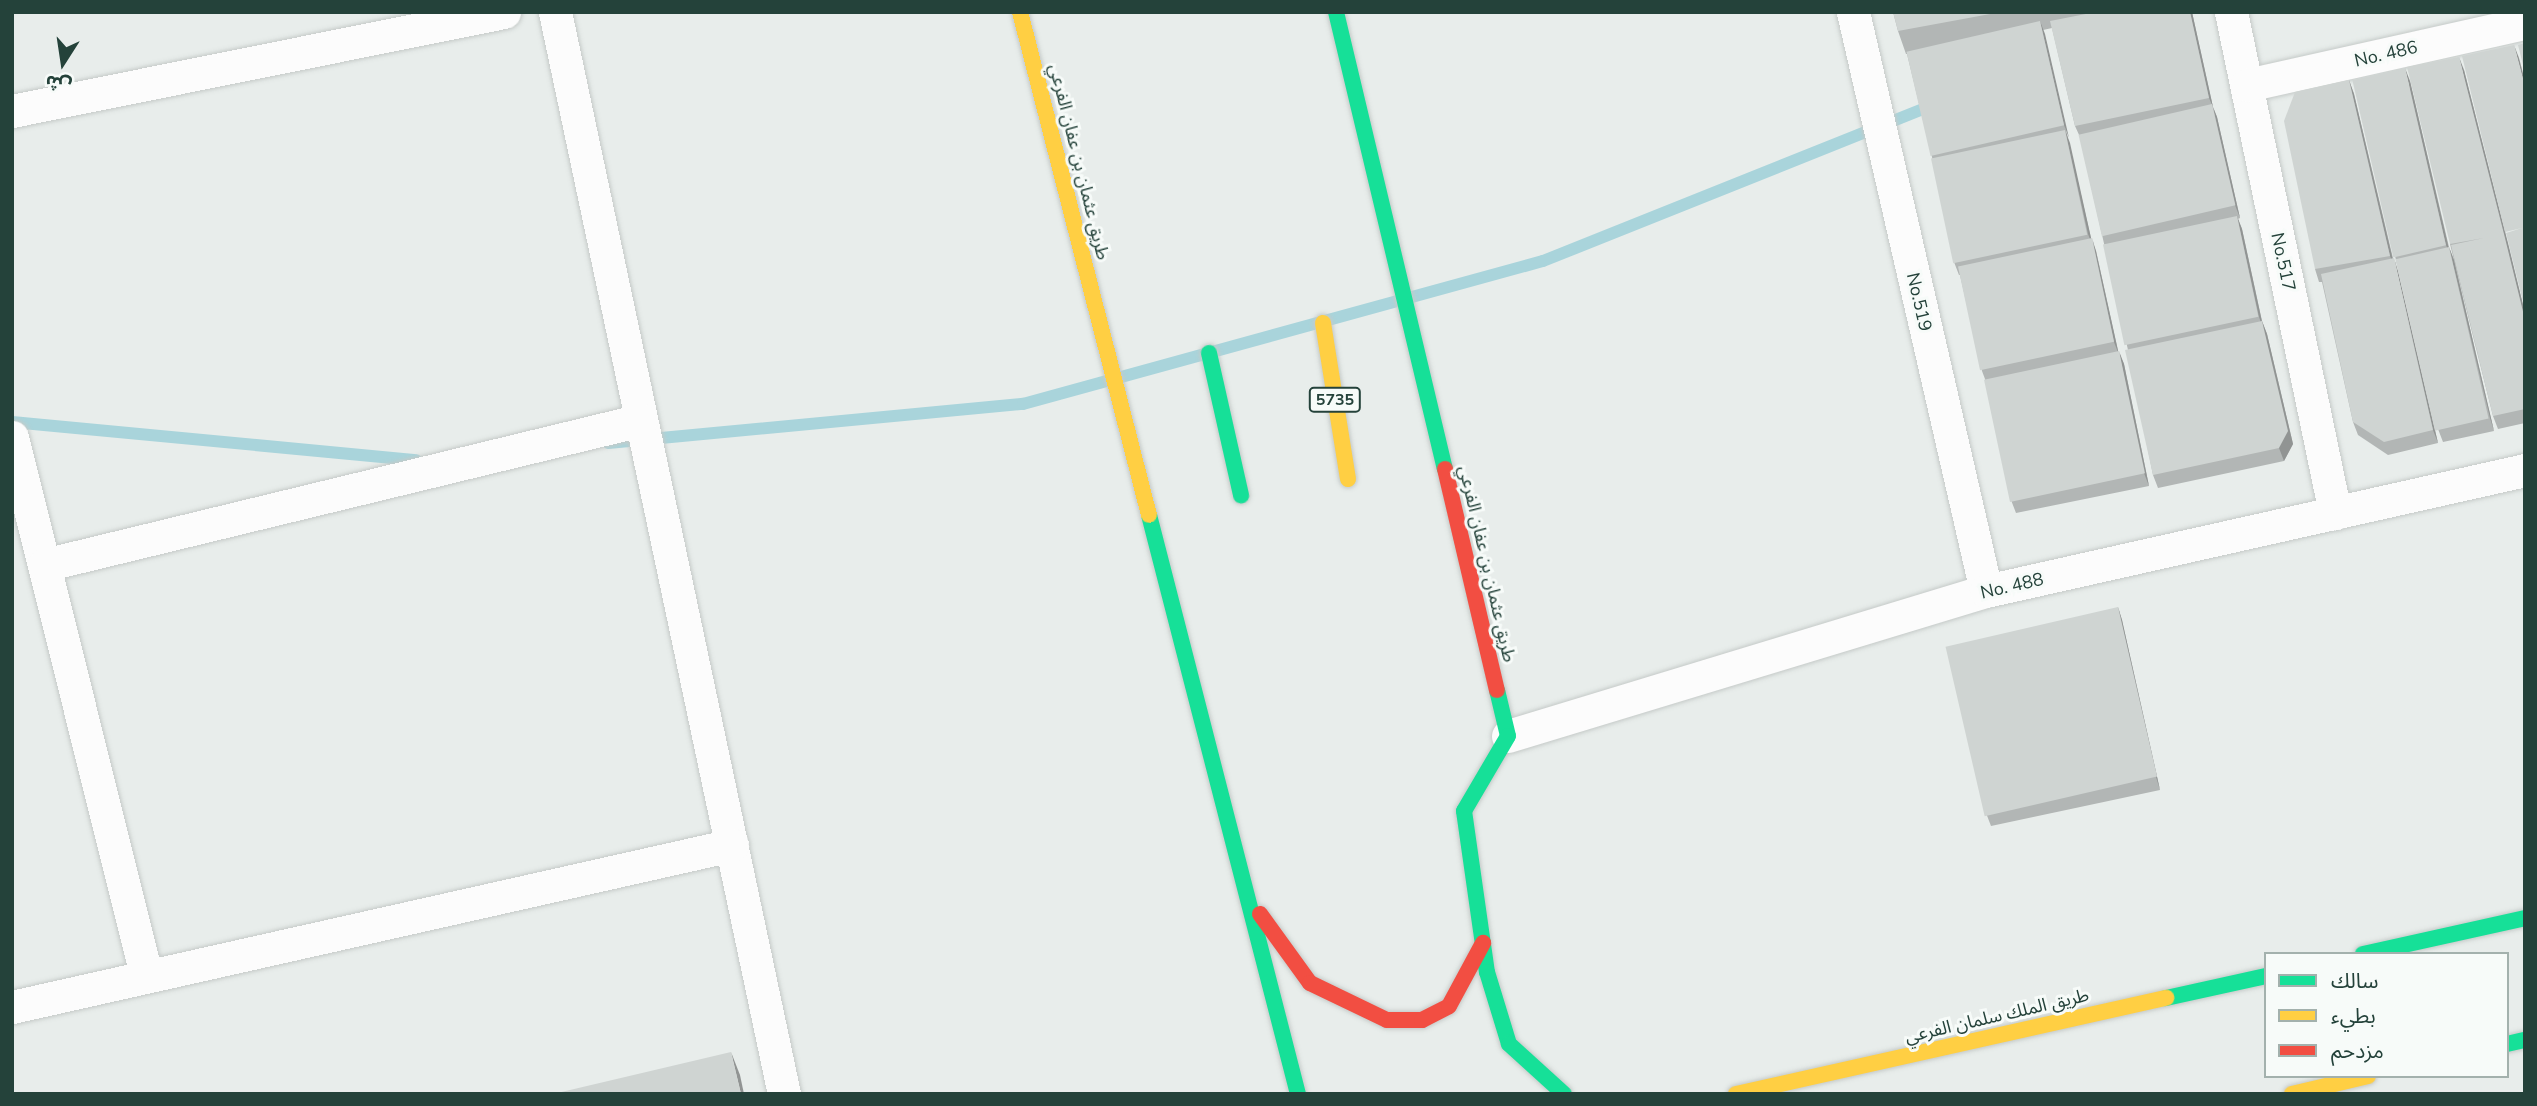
<!DOCTYPE html>
<html>
<head>
<meta charset="utf-8">
<style>
  body { margin:0 }
  #map { position:relative; width:2537px; height:1106px; overflow:hidden; background:#e8edeb; font-family:"Nunito Sans","Noto Sans Arabic",sans-serif }
  div>[style] { position:absolute }
  [style*='--x'] { left:calc(var(--x)*1px); top:calc(var(--y)*1px); width:calc(var(--w)*1px); rotate:calc(var(--a)*1deg) }
  .stream>* { height:12px; margin:-6px; padding:0 6px; transform-origin:6px; border-radius:6px; background:#a9d4db }
  .roads { filter:drop-shadow(0 0 2px #c5cac8) drop-shadow(0 0 2px #c5cac8) }
  .street>* { height:33px; margin:-16.5px; padding:0 16.5px; transform-origin:16.5px; border-radius:16.5px; background:#fcfcfc }
  .fast>* { height:16px; margin:-8px; padding:0 8px; transform-origin:8px; border-radius:8px; background:#16e098 }
  .slow>* { height:16px; margin:-8px; padding:0 8px; transform-origin:8px; border-radius:8px; background:#ffcf43 }
  .jam>* { height:16px; margin:-8px; padding:0 8px; transform-origin:8px; border-radius:8px; background:#f24e42 }
  .wall>* { inset:0; background:#b2b6b5 }
  .shaded-wall>* { inset:0; background:#919493 }
  .building>* { inset:0; background:#cfd4d2; transform-origin:0 0 }
  span { translate:-50% -50%; white-space:nowrap; text-align:center; line-height:1.15; -webkit-text-stroke:6px #f7fbf9; paint-order:stroke }
  .shield-label span { padding:2px 5px; background:#f7fbf9; border:2px solid; border-radius:5px; -webkit-text-stroke-width:0 }
  .shield-label { font-size:16px; color:#24423a; font-weight:700 }
  .street-label { font-size:18px; color:#24423a }
  .frame { position:absolute; inset:0; border:14px solid #24423a; pointer-events:none }
  .legend { position:absolute; left:2264px; top:952px; width:245px; height:126px; box-sizing:border-box; background:#f7fbf9; border:2px solid #a3b1ad; margin:0; padding:9px 12px; list-style:none; font-size:21px; color:#24423a }
  .legend li { display:flex; align-items:center; gap:14px; height:35px }
  .legend b { width:35px; border:2px solid #a3b1ad }
  .north { position:absolute; left:28px; top:28px; width:70px; height:70px; -webkit-text-stroke:5px #f7fbf9; paint-order:stroke; rotate:192deg; font-size:19px; font-weight:700; line-height:28px; text-align:center; color:#24423a }
  .north::after { content:''; display:block; margin:auto; width:24px; height:32px; background:#24423a; clip-path:polygon(50% 0,100% 100%,50% 72%,0 100%) }
</style>
</head>
<body>
<div id="map">
  <div class="stream">
    <div style="--x:12;--y:422;--w:406;--a:5.4"></div>
    <div style="--x:608;--y:443;--w:417;--a:-5.4"></div>
    <div style="--x:1023;--y:404;--w:539;--a:-15.38"></div>
    <div style="--x:1543;--y:261;--w:422;--a:-21.8"></div>
  </div>
  <div class="roads">
    <div class="street">
      <div style="--x:555;--y:12;--w:1106;--a:78.05"></div>
      <div style="--x:1853;--y:12;--w:594;--a:77.06"></div>
      <div style="--x:2231;--y:12;--w:512;--a:78.27"></div>
      <div style="--x:2247;--y:85;--w:285;--a:-12.6"></div>
      <div style="--x:12;--y:111;--w:502;--a:-11.38"></div>
      <div style="--x:12;--y:437;--w:554;--a:76.01"></div>
      <div style="--x:44;--y:565;--w:614;--a:-13.65"></div>
      <div style="--x:1508;--y:736;--w:500;--a:-16.9"></div>
      <div style="--x:1986;--y:591;--w:552;--a:-12.65"></div>
      <div style="--x:12;--y:1007;--w:738;--a:-12.68"></div>
    </div>
    <div class="fast">
      <div style="--x:1336;--y:12;--w:470;--a:76.6"></div>
      <div style="--x:1209;--y:353;--w:146;--a:77.3"></div>
      <div style="--x:1149;--y:515;--w:598;--a:75.57"></div>
      <div style="--x:1497;--y:690;--w:47;--a:76.6"></div>
      <div style="--x:1508;--y:736;--w:87;--a:120.4"></div>
      <div style="--x:1464;--y:811;--w:163;--a:81.9"></div>
      <div style="--x:1487;--y:972;--w:75;--a:73"></div>
      <div style="--x:1509;--y:1044;--w:74;--a:42.3"></div>
      <div style="--x:2363;--y:954;--w:166;--a:-12.5"></div>
      <div style="--x:2166;--y:998;--w:102;--a:-12.4"></div>
      <div style="--x:2507;--y:1044;--w:18;--a:-13"></div>
    </div>
    <div class="slow">
      <div style="--x:1020;--y:12;--w:519;--a:75.62"></div>
      <div style="--x:1323;--y:323;--w:158;--a:80.9"></div>
      <div style="--x:1736;--y:1094;--w:441;--a:-12.6"></div>
      <div style="--x:2292;--y:1094;--w:78;--a:-13.3"></div>
    </div>
    <div class="jam">
      <div style="--x:1445;--y:469;--w:227;--a:76.8"></div>
      <div style="--x:1260;--y:914;--w:85;--a:54.1"></div>
      <div style="--x:1310;--y:983;--w:85;--a:25.7"></div>
      <div style="--x:1387;--y:1020;--w:35;--a:0"></div>
      <div style="--x:1422;--y:1020;--w:30;--a:-27"></div>
      <div style="--x:1449;--y:1006;--w:72;--a:-61.6"></div>
    </div>
  </div>
  <div class="wall">
    <div style="clip-path:polygon(1893px 12px,2192px 12px,2213px 107px,2217px 117px,2240px 218px,2238px 219px,2242px 229px,2262px 321px,2267px 334px,2293px 444px,2284px 461px,2158px 488px,2153px 475px,2128px 350px,2080px 137px,2075px 126px,2052px 28px,2043px 30px,2091px 238px,2096px 251px,2118px 351px,2124px 364px,2149px 486px,2016px 513px,2011px 500px,1985px 379px,1982px 371px,1960px 275px,1959px 275px,1954px 262px,1932px 157px,1907px 54px,1906px 54px,1898px 31px)"></div>
    <div style="clip-path:polygon(2464px 70px,2525px 313px,2525px 423px,2498px 429px,2493px 416px,2450px 244px)"></div>
    <div style="clip-path:polygon(2349px 80px,2354px 94px,2393px 258px,2438px 443px,2388px 455px,2358px 435px,2353px 422px,2322px 282px,2319px 282px,2315px 269px)"></div>
    <div style="clip-path:polygon(2410px 81px,2449px 247px,2454px 260px,2494px 431px,2443px 442px,2438px 429px,2395px 256px)"></div>
    <div style="clip-path:polygon(2118px 607px,2122px 620px,2160px 790px,1991px 826px,1986px 813px)"></div>
  </div>
  <div class="shaded-wall">
    <div style="clip-path:polygon(2190px 12px,2192px 12px,2213px 107px,2217px 117px,2240px 218px,2235px 205px,2213px 107px,2209px 98px)"></div>
    <div style="clip-path:polygon(2040px 21px,2045px 34px,2069px 138px,2064px 125px)"></div>
    <div style="clip-path:polygon(2514px 45px,2519px 58px,2525px 81px,2525px 87px)"></div>
    <div style="clip-path:polygon(2459px 57px,2464px 70px,2509px 247px,2525px 313px,2525px 320px)"></div>
    <div style="clip-path:polygon(2405px 68px,2410px 81px,2451px 258px,2446px 245px)"></div>
    <div style="clip-path:polygon(2349px 80px,2354px 94px,2395px 269px,2390px 256px)"></div>
    <div style="clip-path:polygon(2065px 130px,2070px 143px,2093px 247px,2088px 234px)"></div>
    <div style="clip-path:polygon(2237px 216px,2242px 229px,2264px 331px,2259px 317px)"></div>
    <div style="clip-path:polygon(2092px 238px,2096px 251px,2119px 355px,2114px 342px)"></div>
    <div style="clip-path:polygon(2449px 247px,2454px 260px,2494px 431px,2490px 418px)"></div>
    <div style="clip-path:polygon(2394px 258px,2398px 271px,2438px 443px,2433px 430px)"></div>
    <div style="clip-path:polygon(2262px 321px,2267px 334px,2293px 444px,2284px 461px,2279px 448px)"></div>
    <div style="clip-path:polygon(2119px 351px,2124px 364px,2149px 486px,2144px 473px)"></div>
    <div style="clip-path:polygon(2118px 607px,2122px 620px,2160px 790px,2156px 777px)"></div>
    <div style="clip-path:polygon(731px 1052px,740px 1075px,744px 1094px,741px 1094px)"></div>
  </div>
  <div class="building">
    <div style="clip-path:polygon(1893px 12px,2001px 12px,1898px 31px)"></div>
    <div style="clip-path:polygon(2096px 12px,2190px 12px,2209px 98px,2075px 126px,2050px 21px)"></div>
    <div style="left:2040px;top:21px;width:107px;height:137px;rotate:77deg"></div>
    <div style="clip-path:polygon(2525px 43px,2525px 73px,2518px 45px)"></div>
    <div style="clip-path:polygon(2514px 45px,2525px 87px,2525px 310px,2506px 233px,2522px 228px,2505px 232px,2462px 56px)"></div>
    <div style="clip-path:polygon(2459px 57px,2504px 234px,2525px 320px,2525px 409px,2493px 416px,2451px 245px,2484px 238px,2450px 244px,2407px 67px)"></div>
    <div style="left:2405px;top:68px;width:182px;height:54px;rotate:77deg"></div>
    <div style="clip-path:polygon(2349px 80px,2390px 256px,2315px 269px,2284px 121px,2295px 92px)"></div>
    <div style="left:2212px;top:104px;width:104px;height:137px;rotate:77deg"></div>
    <div style="left:2065px;top:130px;width:107px;height:137px;rotate:78deg"></div>
    <div style="left:2237px;top:216px;width:103px;height:137px;rotate:78deg"></div>
    <div style="left:2092px;top:238px;width:106px;height:137px;rotate:78deg"></div>
    <div style="left:2449px;top:247px;width:176px;height:55px;rotate:77deg"></div>
    <div style="clip-path:polygon(2394px 258px,2433px 430px,2384px 442px,2353px 422px,2321px 274px)"></div>
    <div style="clip-path:polygon(2262px 321px,2288px 431px,2279px 448px,2153px 475px,2125px 350px)"></div>
    <div style="left:2119px;top:351px;width:125px;height:138px;rotate:78deg"></div>
    <div style="left:2118px;top:607px;width:174px;height:177px;rotate:77deg"></div>
    <div style="clip-path:polygon(731px 1052px,741px 1094px,553px 1094px)"></div>
  </div>
  <div class="shield-label">
    <span style="left:1335px;top:400px">5735</span>
  </div>
  <div class="street-label">
    <span style="left:2386px;top:54px;rotate:-13deg">No. 486</span>
    <span style="left:1079px;top:162px;rotate:76deg">طريق عثمان بن عفان الفرعي</span>
    <span style="left:2283px;top:262px;rotate:78deg">No.517</span>
    <span style="left:1919px;top:302px;rotate:77deg">No.519</span>
    <span style="left:1487px;top:564px;rotate:77deg">طريق عثمان بن عفان الفرعي</span>
    <span style="left:2012px;top:586px;rotate:-13deg">No. 488</span>
    <span style="left:1997px;top:1016px;rotate:-13deg">طريق الملك سلمان الفرعي</span>
  </div>
  <div class="frame"></div>
  <ul class="legend">
  <li><b style="height:9px;background:#16e098"></b>سالك</li>
  <li><b style="height:9px;background:#ffcf43"></b>بطيء</li>
  <li><b style="height:9px;background:#f24e42"></b>مزدحم</li>
  </ul>
  <div class="north">ش</div>
</div>
</body>
</html>
